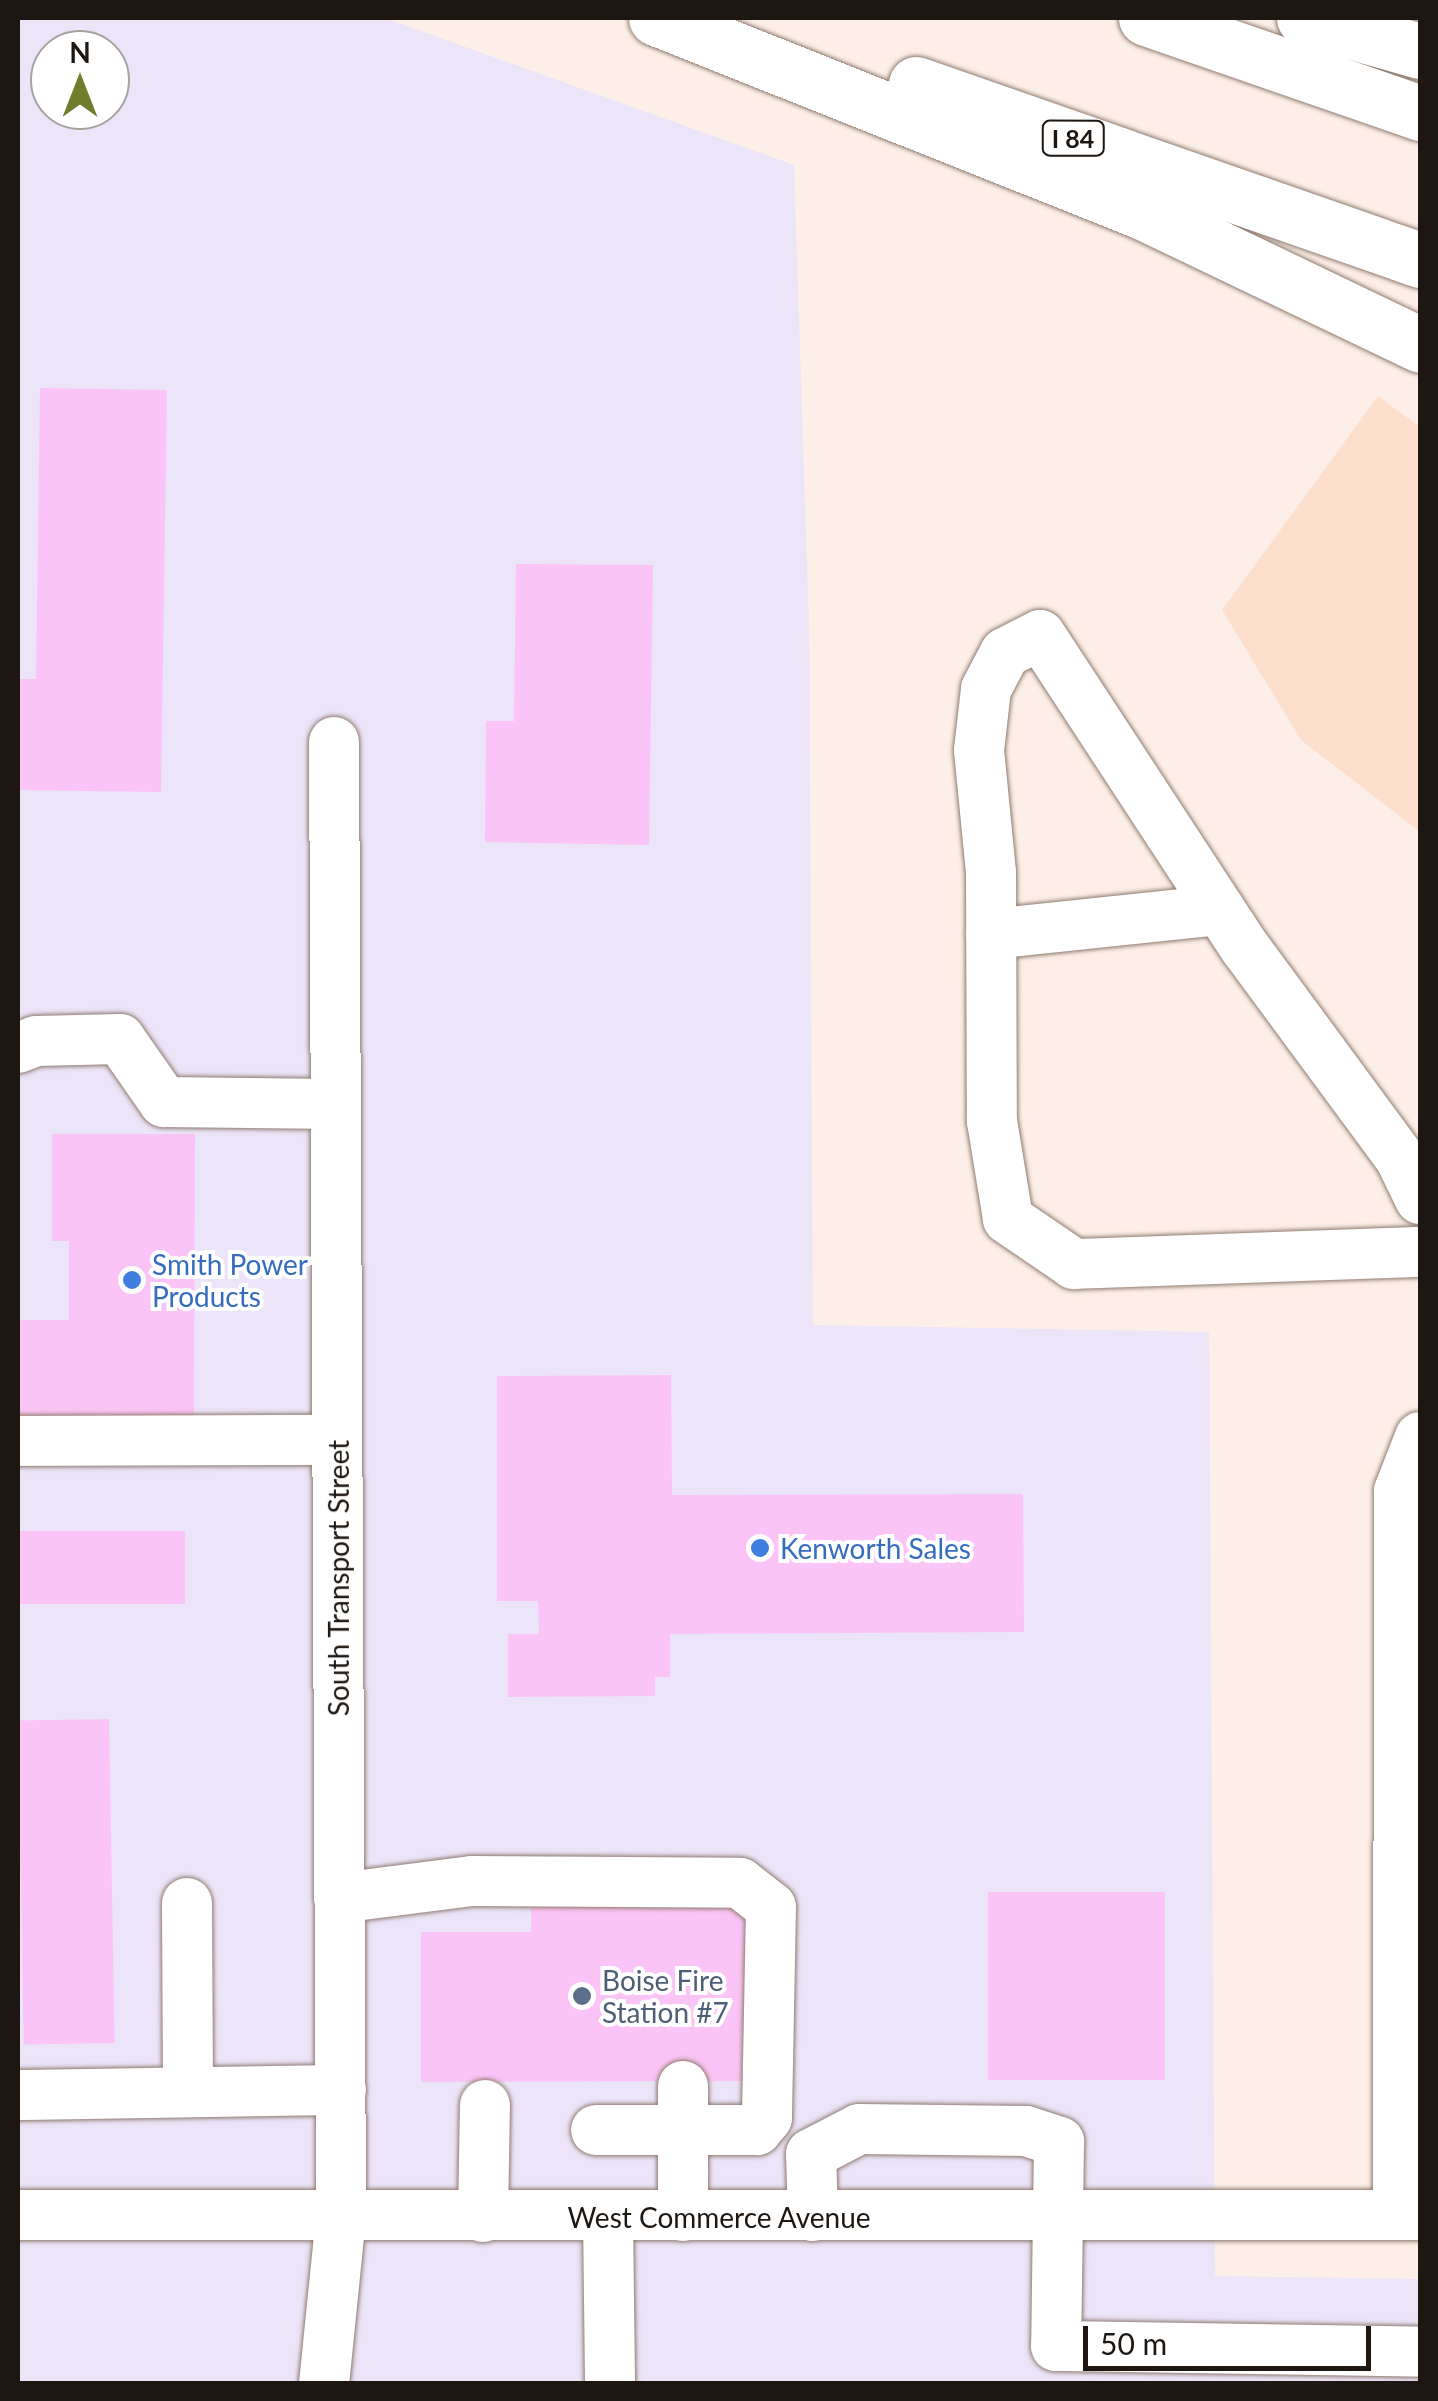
<!DOCTYPE html>
<html>
<head>
<meta charset="utf-8">
<style>
  body { margin:0 }
  #map { position:relative; width:1438px; height:2401px; overflow:hidden; background:#fdefe7; font-family:Lato,sans-serif }
  div>[style] { position:absolute }
  [style*='--x'] { left:calc(var(--x)*1px); top:calc(var(--y)*1px); width:calc(var(--w)*1px); rotate:calc(var(--a)*1deg) }
  .built>* { inset:0; background:#fddfcd }
  .industrial>* { inset:0; background:#ece4f9 }
  .building>* { inset:0; background:#fbc4f6; transform-origin:0 0 }
  .roads { filter:drop-shadow(0 0 2px #907c70) drop-shadow(0 0 2px #907c70) }
  .minor>* { height:50px; margin:-25px; padding:0 25px; transform-origin:25px; border-radius:25px; background:#fff }
  .highway>* { height:55px; margin:-27.5px; padding:0 27.5px; transform-origin:27.5px; border-radius:27.5px; background:#fff }
  .dots>* { width:28px; height:28px; translate:-50% -50%; box-sizing:border-box; border:5px solid #fff; border-radius:50% }
  span { translate:-50% -50%; white-space:nowrap; text-align:center; line-height:1.15; -webkit-text-stroke:8px #fff; paint-order:stroke }
  .shield-label span { padding:2px 8px; background:#fff; border:2px solid; border-radius:8px; -webkit-text-stroke-width:0 }
  .shield-label { font-size:25px; color:#1d1611; font-weight:700 }
  .shop-label { font-size:28px; color:#366cbe }
  .left { translate:0 -50%; text-align:left }
  .street-label { font-size:28px; color:#1d1611 }
  .service-label { font-size:28px; color:#4e5e75 }
  .frame { position:absolute; inset:0; border:20px solid #1d1611; pointer-events:none }
  .north { position:absolute; left:30px; top:30px; width:100px; height:100px; box-sizing:border-box; background:#fff; border:2px solid #a5a2a0; border-radius:50%; rotate:0deg; font-size:28px; font-weight:700; line-height:40px; text-align:center; color:#1d1611 }
  .north::after { content:''; display:block; margin:auto; width:35px; height:45px; background:#6f7e2c; clip-path:polygon(50% 0,100% 100%,50% 72%,0 100%) }
  .scale { position:absolute; left:1083px; top:2326px; width:288px; height:45px; box-sizing:border-box; border:5px solid #1d1611; border-top:0; padding-left:12px; font-size:30px; line-height:35px; white-space:nowrap; color:#1d1611; -webkit-text-stroke:8px #fff; paint-order:stroke }
</style>
</head>
<body>
<div id="map">
  <div class="built">
    <div style="clip-path:polygon(1378px 396px,1420px 427px,1420px 832px,1301px 740px,1222px 610px)"></div>
  </div>
  <div class="industrial">
    <div style="clip-path:polygon(evenodd,18px 18px,385px 18px,794px 165px,809px 624px,813px 1325px,1209px 1332px,1215px 2276px,1420px 2279px,1420px 2383px,18px 2383px,18px 18px,50px 50px,110px 50px,110px 110px,50px 110px,50px 50px)"></div>
  </div>
  <div class="building">
    <div style="clip-path:polygon(40px 388px,167px 390px,161px 792px,18px 790px,18px 679px,36px 679px)"></div>
    <div style="clip-path:polygon(516px 564px,653px 565px,649px 845px,485px 842px,486px 721px,514px 721px)"></div>
    <div style="clip-path:polygon(52px 1134px,195px 1134px,194px 1417px,18px 1417px,18px 1320px,69px 1320px,69px 1241px,52px 1241px)"></div>
    <div style="clip-path:polygon(671px 1375px,672px 1495px,1023px 1494px,1024px 1632px,670px 1634px,670px 1677px,655px 1677px,655px 1696px,508px 1697px,508px 1634px,539px 1634px,538px 1601px,497px 1601px,497px 1376px)"></div>
    <div style="left:18px;top:1531px;width:167px;height:73px"></div>
    <div style="left:109px;top:1719px;width:324px;height:91px;rotate:89deg"></div>
    <div style="left:988px;top:1892px;width:177px;height:188px"></div>
    <div style="clip-path:polygon(531px 1899px,753px 1899px,753px 2081px,421px 2082px,421px 1932px,531px 1932px)"></div>
  </div>
  <div class="roads">
    <div class="minor">
      <div style="--x:991;--y:934;--w:230;--a:-6"></div>
      <div style="--x:18;--y:1048;--w:19;--a:-21"></div>
      <div style="--x:36;--y:1041;--w:84;--a:-1.4"></div>
      <div style="--x:120;--y:1039;--w:77;--a:55.1"></div>
      <div style="--x:164;--y:1102;--w:171;--a:0.7"></div>
      <div style="--x:1420;--y:1199;--w:46;--a:-116"></div>
      <div style="--x:1400;--y:1158;--w:261;--a:-126.4"></div>
      <div style="--x:1245;--y:948;--w:374;--a:-123.2"></div>
      <div style="--x:1040;--y:635;--w:39;--a:153"></div>
      <div style="--x:1005;--y:653;--w:41;--a:117.8"></div>
      <div style="--x:986;--y:689;--w:61;--a:96.5"></div>
      <div style="--x:979;--y:750;--w:124;--a:84.4"></div>
      <div style="--x:991;--y:873;--w:248;--a:89.8"></div>
      <div style="--x:992;--y:1121;--w:99;--a:80.7"></div>
      <div style="--x:1008;--y:1219;--w:80;--a:34.3"></div>
      <div style="--x:1074;--y:1264;--w:346;--a:-2"></div>
      <div style="--x:18;--y:1441;--w:319;--a:-0.2"></div>
      <div style="--x:339;--y:1898;--w:134;--a:-7.3"></div>
      <div style="--x:472;--y:1881;--w:268;--a:0.4"></div>
      <div style="--x:740;--y:1883;--w:39;--a:38"></div>
      <div style="--x:771;--y:1907;--w:211;--a:91.1"></div>
      <div style="--x:767;--y:2118;--w:16;--a:130"></div>
      <div style="--x:757;--y:2130;--w:161;--a:180"></div>
      <div style="--x:187;--y:1903;--w:189;--a:89.7"></div>
      <div style="--x:683;--y:2086;--w:130;--a:90"></div>
      <div style="--x:18;--y:2095;--w:323;--a:-0.9"></div>
      <div style="--x:18;--y:2215;--w:1402;--a:0"></div>
      <div style="--x:1398;--y:2215;--w:724;--a:-89.92"></div>
      <div style="--x:1399;--y:1491;--w:58;--a:-68.7"></div>
      <div style="--x:813;--y:2216;--w:62;--a:-91.8"></div>
      <div style="--x:811;--y:2154;--w:54;--a:-27.5"></div>
      <div style="--x:859;--y:2129;--w:167;--a:0.7"></div>
      <div style="--x:1026;--y:2131;--w:35;--a:18"></div>
      <div style="--x:1059;--y:2142;--w:204;--a:90.8"></div>
      <div style="--x:1056;--y:2346;--w:364;--a:0.9"></div>
      <div style="--x:483;--y:2217;--w:112;--a:-89"></div>
      <div style="--x:608;--y:2217;--w:167;--a:89.3"></div>
      <div style="--x:324;--y:2384;--w:168;--a:-84.2"></div>
      <div style="--x:341;--y:2217;--w:1475;--a:-90.27"></div>
    </div>
    <div class="highway">
      <div style="--x:656;--y:18;--w:524;--a:21.72"></div>
      <div style="--x:1143;--y:212;--w:307;--a:25.6"></div>
      <div style="--x:1146;--y:18;--w:290;--a:19.1"></div>
      <div style="--x:1304;--y:18;--w:121;--a:15.9"></div>
      <div style="--x:916;--y:84;--w:534;--a:19.25"></div>
    </div>
  </div>
  <div class="dots">
    <div style="left:132px;top:1280px;background:#3f7fe0"></div>
    <div style="left:760px;top:1548px;background:#3f7fe0"></div>
    <div style="left:582px;top:1996px;background:#5c6f8a"></div>
  </div>
  <div class="shield-label">
    <span style="left:1073px;top:138px">I 84</span>
  </div>
  <div class="shop-label">
    <span class="left" style="left:152px;top:1280px">Smith Power<br>Products</span>
    <span class="left" style="left:780px;top:1548px">Kenworth Sales</span>
  </div>
  <div class="street-label">
    <span style="left:338px;top:1578px;rotate:-90deg">South Transport Street</span>
    <span style="left:719px;top:2217px">West Commerce Avenue</span>
  </div>
  <div class="service-label">
    <span class="left" style="left:602px;top:1996px">Boise Fire<br>Station #7</span>
  </div>
  <div class="frame"></div>
  <div class="north">N</div>
  <div class="scale">50 m</div>
</div>
</body>
</html>
